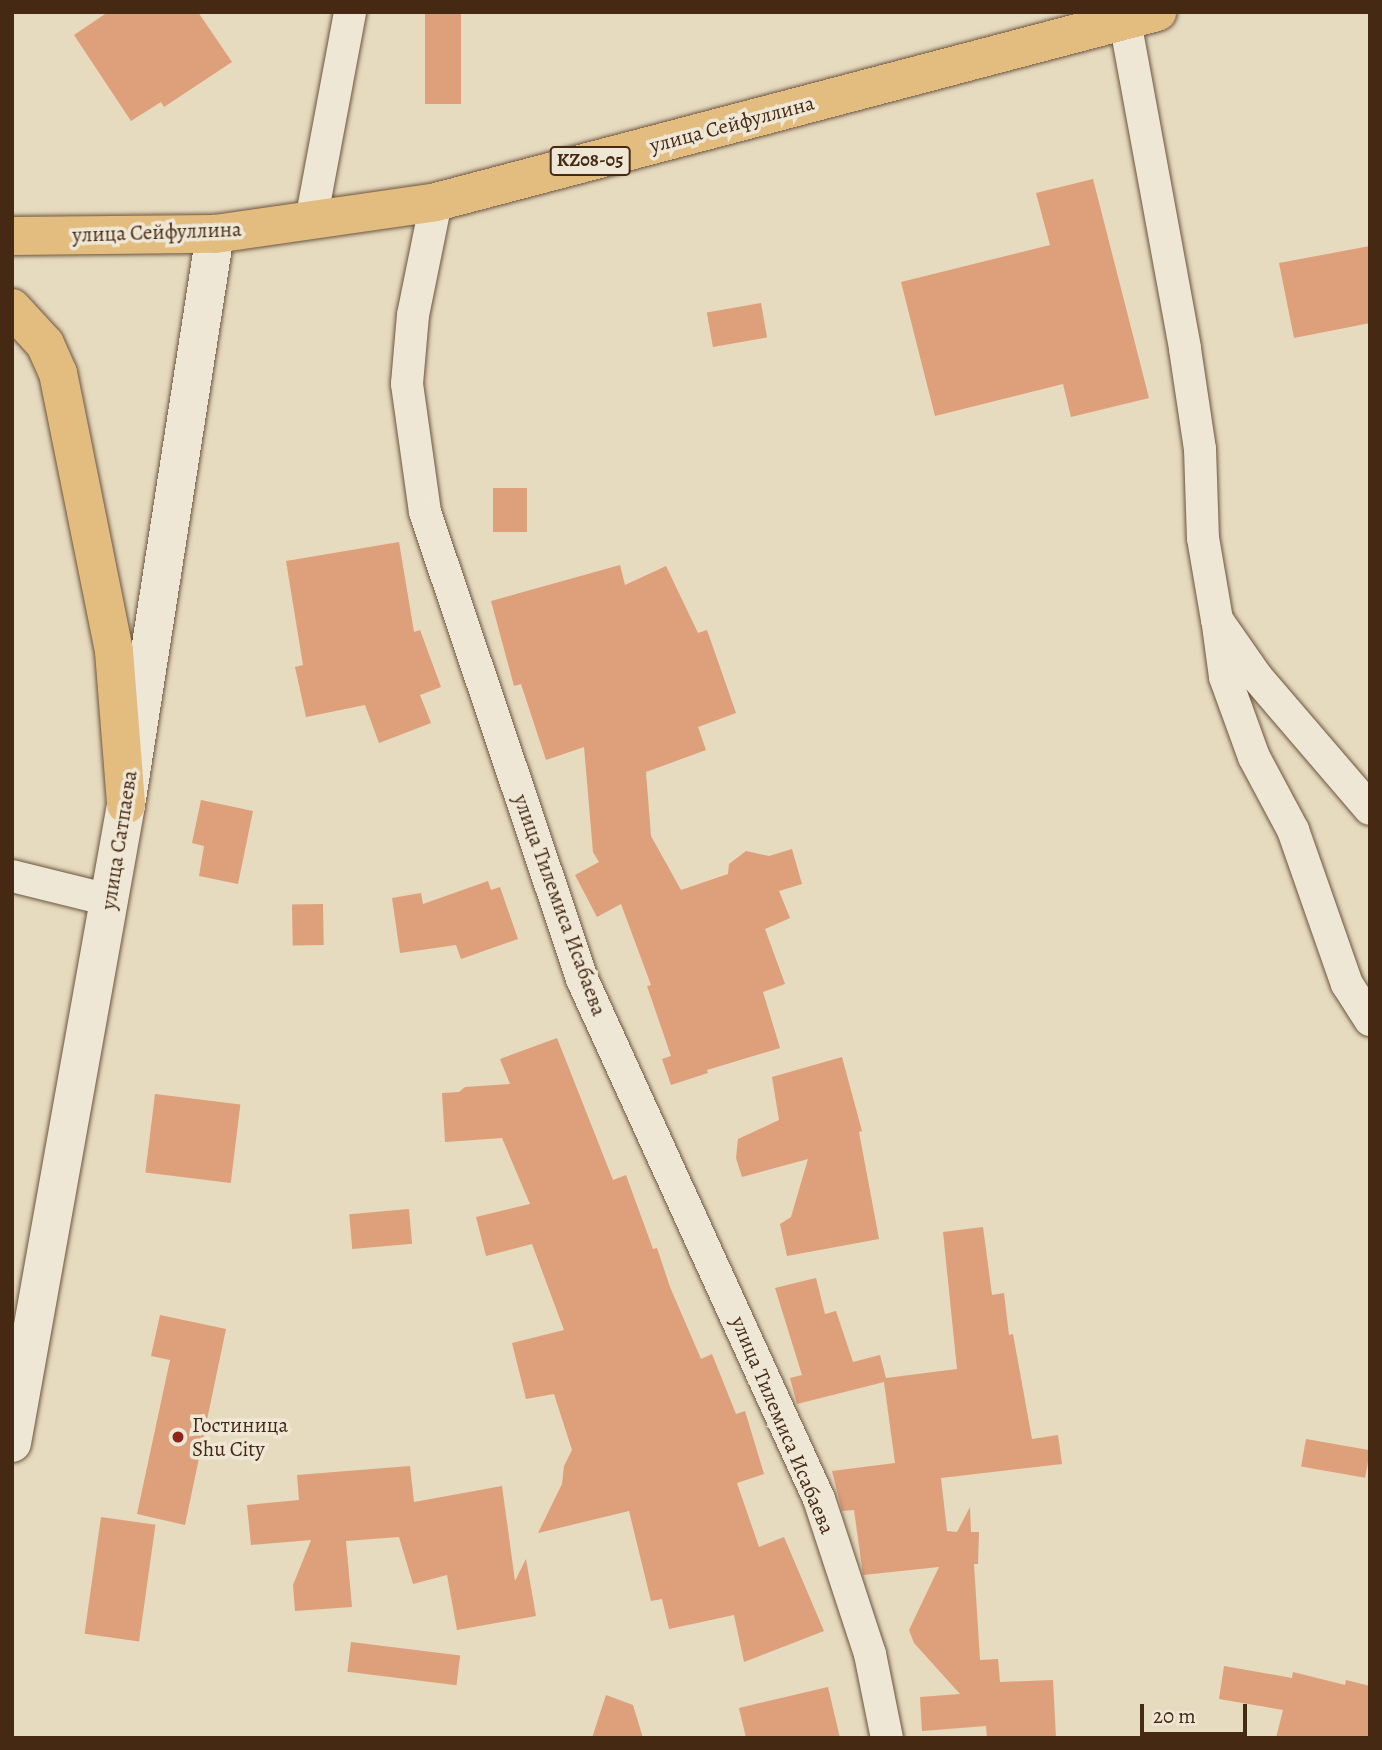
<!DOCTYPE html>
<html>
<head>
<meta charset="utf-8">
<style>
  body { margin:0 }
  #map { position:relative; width:1382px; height:1750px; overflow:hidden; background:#e6dabf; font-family:Alegreya,serif }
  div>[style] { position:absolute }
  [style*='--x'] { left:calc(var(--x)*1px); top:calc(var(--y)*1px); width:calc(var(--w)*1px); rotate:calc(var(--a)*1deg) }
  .building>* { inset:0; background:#de9f7b; transform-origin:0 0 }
  .roads { filter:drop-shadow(0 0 2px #6d553e) drop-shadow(0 0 2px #6d553e) }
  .street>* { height:32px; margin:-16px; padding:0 16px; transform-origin:16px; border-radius:16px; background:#efe7d5 }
  .secondary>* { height:38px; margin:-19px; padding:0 19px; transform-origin:19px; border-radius:19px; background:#efe7d5 }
  .primary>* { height:38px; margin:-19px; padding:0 19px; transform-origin:19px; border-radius:19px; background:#e3bd80 }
  .dots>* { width:19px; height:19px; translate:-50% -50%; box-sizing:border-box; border:4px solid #efe7d5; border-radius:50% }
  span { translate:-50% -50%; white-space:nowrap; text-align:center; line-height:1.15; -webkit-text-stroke:7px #efe7d5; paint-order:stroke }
  .shield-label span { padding:2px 5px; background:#efe7d5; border:2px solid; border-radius:5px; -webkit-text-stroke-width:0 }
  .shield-label { font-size:19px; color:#452913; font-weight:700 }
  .street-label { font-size:21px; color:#452913 }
  .poi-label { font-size:21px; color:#452913 }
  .left { translate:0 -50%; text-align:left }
  .frame { position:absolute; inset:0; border:14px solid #452913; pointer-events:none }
  .scale { position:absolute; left:1140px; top:1704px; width:107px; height:32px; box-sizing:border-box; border:4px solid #452913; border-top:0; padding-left:9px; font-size:21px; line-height:24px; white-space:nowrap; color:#452913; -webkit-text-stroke:5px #efe7d5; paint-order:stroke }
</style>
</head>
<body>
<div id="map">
  <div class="building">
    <div style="clip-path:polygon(108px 12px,198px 12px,232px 62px,164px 107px,161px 102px,131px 121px,74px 35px)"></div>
    <div style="left:425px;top:12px;width:36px;height:92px"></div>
    <div style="clip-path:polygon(1093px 179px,1149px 398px,1071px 417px,1063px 384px,935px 416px,901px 282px,1050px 245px,1036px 193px)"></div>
    <div style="clip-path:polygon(1370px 246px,1370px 323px,1294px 338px,1279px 263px)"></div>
    <div style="left:761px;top:303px;width:35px;height:55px;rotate:80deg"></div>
    <div style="left:493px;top:488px;width:34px;height:44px"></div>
    <div style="clip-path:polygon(399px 542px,414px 632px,420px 630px,441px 687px,420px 695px,431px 723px,379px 743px,365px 705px,306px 717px,295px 667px,303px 665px,286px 561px)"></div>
    <div style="clip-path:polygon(620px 565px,625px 585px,666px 566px,698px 633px,707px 630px,736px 713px,698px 727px,706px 750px,646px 772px,651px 836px,681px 890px,728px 874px,729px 864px,746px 851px,769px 856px,792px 849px,802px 884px,779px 891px,790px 918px,765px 929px,785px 984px,763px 992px,780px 1048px,707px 1070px,708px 1073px,671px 1085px,662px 1059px,671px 1056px,647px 986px,651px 985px,621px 904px,597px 917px,575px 875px,599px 862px,593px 852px,584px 747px,546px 760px,521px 684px,514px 686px,491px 601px)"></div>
    <div style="clip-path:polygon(201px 800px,253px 811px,238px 884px,199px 876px,204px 846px,192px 843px)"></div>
    <div style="clip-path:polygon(488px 881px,491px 890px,500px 887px,518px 939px,461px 959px,456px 945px,400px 953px,392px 898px,421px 893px,423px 904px)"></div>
    <div style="left:323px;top:904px;width:41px;height:31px;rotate:89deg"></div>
    <div style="clip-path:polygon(557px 1038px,613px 1180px,626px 1175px,653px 1249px,657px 1248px,670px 1287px,701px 1359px,712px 1354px,736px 1414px,745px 1411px,764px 1474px,737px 1483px,759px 1547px,784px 1537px,824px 1631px,744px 1662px,734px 1615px,669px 1629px,662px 1599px,651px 1601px,629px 1511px,538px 1533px,562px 1484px,564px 1466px,572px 1450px,554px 1394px,526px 1399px,512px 1343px,564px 1330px,532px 1244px,486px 1256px,476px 1217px,530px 1204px,502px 1138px,445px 1142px,442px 1093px,459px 1092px,465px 1087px,510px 1084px,500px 1059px)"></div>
    <div style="clip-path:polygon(842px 1057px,862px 1131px,859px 1132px,879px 1239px,787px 1256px,780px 1224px,791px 1217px,808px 1159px,742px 1177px,736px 1158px,738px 1139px,779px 1120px,772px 1077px)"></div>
    <div style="left:155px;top:1094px;width:86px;height:79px;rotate:7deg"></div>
    <div style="left:409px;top:1209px;width:35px;height:60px;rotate:85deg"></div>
    <div style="clip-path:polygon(983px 1227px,992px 1295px,1004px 1293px,1009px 1335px,1013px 1334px,1032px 1439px,1058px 1435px,1062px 1464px,941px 1478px,947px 1531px,957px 1532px,970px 1507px,971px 1532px,979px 1532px,978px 1564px,974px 1564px,980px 1660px,998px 1659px,1000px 1682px,1053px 1680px,1056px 1738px,987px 1738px,986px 1726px,922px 1731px,920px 1697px,960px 1694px,914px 1643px,909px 1630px,939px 1567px,863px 1575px,854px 1510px,842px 1511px,832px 1471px,895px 1463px,884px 1382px,797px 1404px,790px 1378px,802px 1375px,775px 1288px,816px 1278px,825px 1314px,836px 1311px,853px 1362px,880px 1355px,886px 1378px,957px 1369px,943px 1232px)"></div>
    <div style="clip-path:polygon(160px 1315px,226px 1329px,185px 1525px,137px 1514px,170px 1360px,151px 1356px)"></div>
    <div style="left:1306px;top:1439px;width:65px;height:28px;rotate:10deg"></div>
    <div style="clip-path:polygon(410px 1466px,414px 1502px,502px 1486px,515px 1581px,526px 1559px,536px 1616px,457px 1630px,447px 1575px,413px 1584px,399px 1537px,346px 1541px,352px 1607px,295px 1611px,293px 1585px,311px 1540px,251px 1545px,247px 1505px,299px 1500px,297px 1475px)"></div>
    <div style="left:101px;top:1517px;width:55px;height:118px;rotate:8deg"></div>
    <div style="left:351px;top:1642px;width:110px;height:30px;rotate:7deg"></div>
    <div style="clip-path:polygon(1224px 1666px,1292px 1678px,1293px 1672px,1345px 1685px,1346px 1680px,1370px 1686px,1370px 1738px,1276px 1738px,1283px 1710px,1219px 1699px)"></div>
    <div style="clip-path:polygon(828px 1687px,840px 1738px,746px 1738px,739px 1708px)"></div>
    <div style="clip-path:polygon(606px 1695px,633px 1705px,643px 1738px,592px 1738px)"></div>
  </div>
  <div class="roads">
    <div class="street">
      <div style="--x:1125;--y:21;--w:333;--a:79.6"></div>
      <div style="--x:1185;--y:349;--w:101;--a:81.5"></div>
      <div style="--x:1200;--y:449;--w:89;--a:88.1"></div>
      <div style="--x:1203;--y:538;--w:83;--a:80.3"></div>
      <div style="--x:1217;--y:620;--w:68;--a:55.1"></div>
      <div style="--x:1256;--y:676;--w:175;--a:49.4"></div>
      <div style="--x:436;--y:202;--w:115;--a:101.5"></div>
      <div style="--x:413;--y:315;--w:69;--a:95"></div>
      <div style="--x:407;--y:384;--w:129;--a:82"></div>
      <div style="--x:425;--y:512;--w:493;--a:71.4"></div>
      <div style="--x:582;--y:979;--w:571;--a:65.5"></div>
      <div style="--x:819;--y:1499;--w:163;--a:71.8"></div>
      <div style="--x:870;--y:1654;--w:86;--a:78.6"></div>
      <div style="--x:311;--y:221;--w:213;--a:-79.4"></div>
      <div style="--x:1218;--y:625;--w:52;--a:82.3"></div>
      <div style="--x:1225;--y:677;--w:85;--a:70.1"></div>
      <div style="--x:1254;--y:757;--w:83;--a:61.9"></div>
      <div style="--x:1293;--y:830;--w:163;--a:70.7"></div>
      <div style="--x:1347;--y:984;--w:43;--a:57.4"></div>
      <div style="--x:12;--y:876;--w:100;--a:13.9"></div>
    </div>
    <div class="secondary">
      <div style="--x:12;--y:1443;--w:648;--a:-79.87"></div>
      <div style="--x:126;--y:805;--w:578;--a:-81.14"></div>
    </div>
    <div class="primary">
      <div style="--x:12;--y:236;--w:203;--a:-0.6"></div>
      <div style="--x:215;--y:234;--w:223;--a:-8.2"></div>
      <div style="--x:436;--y:202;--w:746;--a:-14.76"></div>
      <div style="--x:12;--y:308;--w:49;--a:47.5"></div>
      <div style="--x:45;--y:344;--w:32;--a:66"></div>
      <div style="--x:58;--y:373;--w:284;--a:78.6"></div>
      <div style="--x:114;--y:651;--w:154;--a:85.5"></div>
    </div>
  </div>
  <div class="dots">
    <div style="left:178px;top:1437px;background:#8f2418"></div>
  </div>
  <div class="shield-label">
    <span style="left:590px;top:161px">KZ08-05</span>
  </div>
  <div class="street-label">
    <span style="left:732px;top:124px;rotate:-15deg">улица Сейфуллина</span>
    <span style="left:157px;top:232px;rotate:-2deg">улица Сейфуллина</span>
    <span style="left:119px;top:840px;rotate:-81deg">улица Сатпаева</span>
    <span style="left:560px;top:905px;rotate:70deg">улица Тилемиса Исабаева</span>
    <span style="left:783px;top:1425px;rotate:67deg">улица Тилемиса Исабаева</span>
  </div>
  <div class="poi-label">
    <span class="left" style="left:192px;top:1437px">Гостиница<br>Shu City</span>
  </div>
  <div class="frame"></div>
  <div class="scale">20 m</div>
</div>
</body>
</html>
